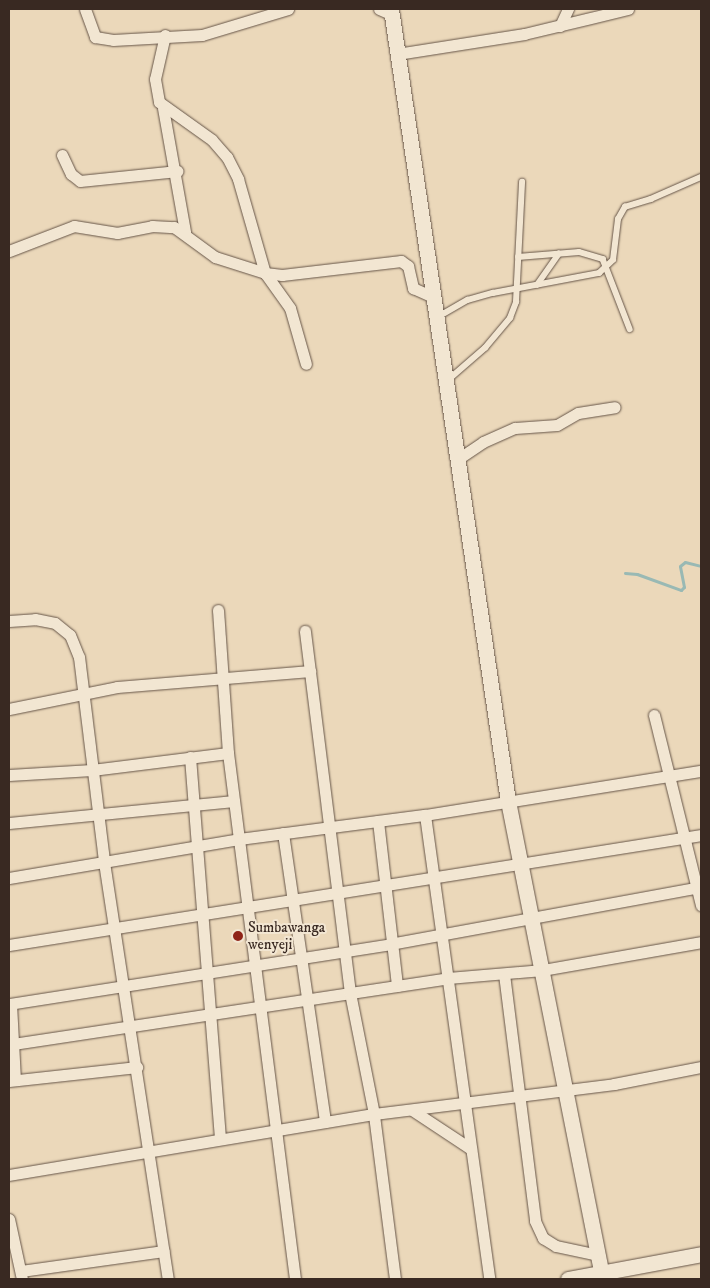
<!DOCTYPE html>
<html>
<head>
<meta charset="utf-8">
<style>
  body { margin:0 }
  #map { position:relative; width:710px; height:1288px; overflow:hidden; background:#ebd8ba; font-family:"IM FELL DW Pica",serif }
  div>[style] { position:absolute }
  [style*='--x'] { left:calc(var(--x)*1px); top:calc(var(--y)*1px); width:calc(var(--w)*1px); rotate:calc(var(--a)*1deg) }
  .stream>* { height:3px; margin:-1.5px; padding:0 1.5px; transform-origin:1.5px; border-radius:1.5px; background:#99b9b4 }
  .roads { filter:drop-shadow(0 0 1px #665548) drop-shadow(0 0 1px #665548) }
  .lane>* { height:5.5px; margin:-2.75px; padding:0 2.75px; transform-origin:2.75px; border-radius:2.75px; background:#f2e6d2 }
  .street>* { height:11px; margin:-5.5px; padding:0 5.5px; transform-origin:5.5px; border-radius:5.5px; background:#f2e6d2 }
  .secondary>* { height:15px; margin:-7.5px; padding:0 7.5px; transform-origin:7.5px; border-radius:7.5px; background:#f2e6d2 }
  .dots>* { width:14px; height:14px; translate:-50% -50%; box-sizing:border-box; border:2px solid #f2e6d2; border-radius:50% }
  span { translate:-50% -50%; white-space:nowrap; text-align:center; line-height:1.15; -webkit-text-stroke:4px #f2e6d2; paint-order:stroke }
  .poi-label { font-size:15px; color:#392922 }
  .left { translate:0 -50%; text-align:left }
  .frame { position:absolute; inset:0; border:10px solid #392922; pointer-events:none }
</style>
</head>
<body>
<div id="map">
  <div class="stream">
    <div style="--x:625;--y:573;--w:12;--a:5"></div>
    <div style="--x:637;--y:574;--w:47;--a:20"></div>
    <div style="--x:681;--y:590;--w:4;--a:-45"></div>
    <div style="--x:684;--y:587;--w:21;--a:-101"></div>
    <div style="--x:680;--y:566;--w:6;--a:-39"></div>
    <div style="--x:685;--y:562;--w:16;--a:14"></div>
  </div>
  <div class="roads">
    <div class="lane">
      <div style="--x:518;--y:257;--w:61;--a:-4.7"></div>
      <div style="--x:579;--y:252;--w:25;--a:16"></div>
      <div style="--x:603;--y:259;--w:75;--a:68.9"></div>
      <div style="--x:537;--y:285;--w:38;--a:-55"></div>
      <div style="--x:438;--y:317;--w:34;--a:-30"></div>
      <div style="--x:468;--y:300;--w:26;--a:-16"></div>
      <div style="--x:493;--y:293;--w:108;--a:-10.7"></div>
      <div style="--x:599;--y:273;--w:19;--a:-43"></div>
      <div style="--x:613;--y:260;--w:41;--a:-83"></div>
      <div style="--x:618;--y:219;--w:14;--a:-60"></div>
      <div style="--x:625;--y:207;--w:27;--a:-17"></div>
      <div style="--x:651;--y:199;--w:55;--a:-23.7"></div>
      <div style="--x:448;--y:380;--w:49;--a:-40.9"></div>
      <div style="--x:485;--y:348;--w:39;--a:-50"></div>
      <div style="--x:510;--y:318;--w:17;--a:-69"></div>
      <div style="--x:516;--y:302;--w:120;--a:-87.1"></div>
    </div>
    <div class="street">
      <div style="--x:85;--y:9;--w:30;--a:70"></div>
      <div style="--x:95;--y:37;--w:18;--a:9"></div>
      <div style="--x:113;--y:40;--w:89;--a:-3.2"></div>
      <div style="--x:202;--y:35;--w:90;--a:-16.8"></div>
      <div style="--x:379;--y:9;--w:13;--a:23"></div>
      <div style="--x:560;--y:26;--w:19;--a:-65"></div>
      <div style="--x:165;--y:35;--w:45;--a:102.8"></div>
      <div style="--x:155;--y:79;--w:23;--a:80"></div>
      <div style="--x:159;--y:102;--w:65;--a:35.6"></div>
      <div style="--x:212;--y:140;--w:23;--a:49"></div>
      <div style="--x:227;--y:157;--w:25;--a:63"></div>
      <div style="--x:238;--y:179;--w:98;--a:74"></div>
      <div style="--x:265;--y:273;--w:43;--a:54.5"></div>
      <div style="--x:290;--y:308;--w:58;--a:74.1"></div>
      <div style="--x:397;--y:54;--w:129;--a:-8.9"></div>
      <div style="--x:524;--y:34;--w:107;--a:-13.5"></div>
      <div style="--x:163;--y:108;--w:126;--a:79.9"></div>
      <div style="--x:62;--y:155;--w:21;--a:65"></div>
      <div style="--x:71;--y:174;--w:11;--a:38"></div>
      <div style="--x:80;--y:181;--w:98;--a:-5.9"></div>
      <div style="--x:9;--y:251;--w:70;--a:-21"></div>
      <div style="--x:74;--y:226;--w:44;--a:9.2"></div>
      <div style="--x:117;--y:233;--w:36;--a:-11"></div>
      <div style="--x:152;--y:226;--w:22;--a:3"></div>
      <div style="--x:174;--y:227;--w:51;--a:36.2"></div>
      <div style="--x:215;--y:257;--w:52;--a:17.7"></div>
      <div style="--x:265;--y:273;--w:17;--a:7"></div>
      <div style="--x:282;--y:275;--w:120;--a:-6.7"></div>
      <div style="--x:401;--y:261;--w:9;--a:36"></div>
      <div style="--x:408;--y:266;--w:23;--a:77"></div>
      <div style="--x:413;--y:288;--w:22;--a:24"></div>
      <div style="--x:458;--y:459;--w:30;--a:-34"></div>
      <div style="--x:483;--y:442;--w:35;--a:-24"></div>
      <div style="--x:515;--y:428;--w:42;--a:-4.1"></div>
      <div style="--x:557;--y:425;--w:24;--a:-30"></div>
      <div style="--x:578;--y:413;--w:37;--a:-9"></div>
      <div style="--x:218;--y:610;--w:143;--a:86"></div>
      <div style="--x:228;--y:753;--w:530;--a:82.74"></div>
      <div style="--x:9;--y:621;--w:26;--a:-4"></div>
      <div style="--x:35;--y:619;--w:20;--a:11"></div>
      <div style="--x:55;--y:623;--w:19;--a:39"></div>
      <div style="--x:70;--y:635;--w:24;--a:68"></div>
      <div style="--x:79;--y:657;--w:207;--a:83"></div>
      <div style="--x:104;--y:862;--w:422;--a:81.3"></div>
      <div style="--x:9;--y:709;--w:110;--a:-11.5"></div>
      <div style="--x:117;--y:687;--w:194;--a:-4.7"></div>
      <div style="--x:654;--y:715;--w:196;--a:76.1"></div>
      <div style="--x:190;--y:757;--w:383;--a:85.5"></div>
      <div style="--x:9;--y:775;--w:83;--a:-3.4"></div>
      <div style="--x:92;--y:770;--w:137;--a:-7.1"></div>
      <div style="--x:425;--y:815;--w:468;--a:82.1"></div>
      <div style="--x:378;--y:821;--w:166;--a:83.4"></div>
      <div style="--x:9;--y:823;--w:226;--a:-5.6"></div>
      <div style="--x:283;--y:833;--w:292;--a:81.7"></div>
      <div style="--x:9;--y:878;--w:233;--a:-9.6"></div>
      <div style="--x:239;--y:839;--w:188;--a:-7.4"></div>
      <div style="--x:425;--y:815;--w:279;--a:-9.1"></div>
      <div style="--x:9;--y:945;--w:701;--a:-9.03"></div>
      <div style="--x:504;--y:974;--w:249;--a:82.8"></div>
      <div style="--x:535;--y:1221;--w:19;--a:65"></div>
      <div style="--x:543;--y:1238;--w:15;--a:32"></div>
      <div style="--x:556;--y:1246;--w:43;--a:12.1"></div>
      <div style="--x:9;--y:1004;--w:386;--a:-8.9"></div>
      <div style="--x:390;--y:944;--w:316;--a:-10.4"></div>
      <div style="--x:11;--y:1004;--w:76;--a:87"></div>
      <div style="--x:13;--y:1044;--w:440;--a:-8.6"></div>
      <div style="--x:448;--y:978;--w:95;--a:-4.8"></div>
      <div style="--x:543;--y:970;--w:160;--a:-10"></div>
      <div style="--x:9;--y:1081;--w:129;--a:-6.2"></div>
      <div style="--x:412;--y:1110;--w:71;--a:33.5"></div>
      <div style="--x:9;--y:1175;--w:370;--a:-9.5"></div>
      <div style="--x:374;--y:1114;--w:123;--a:-101.2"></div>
      <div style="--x:350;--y:993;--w:365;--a:-97.1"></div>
      <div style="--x:9;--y:1219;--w:61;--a:77.8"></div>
      <div style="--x:21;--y:1271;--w:144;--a:-8"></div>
      <div style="--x:395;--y:1279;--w:166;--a:-97.3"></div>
      <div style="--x:374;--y:1114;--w:242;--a:-7.1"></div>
      <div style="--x:614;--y:1084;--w:89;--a:-11.1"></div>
    </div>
    <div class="secondary">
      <div style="--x:391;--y:9;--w:801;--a:81.6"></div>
      <div style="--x:508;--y:801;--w:482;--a:78.8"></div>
      <div style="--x:568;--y:1279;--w:135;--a:-10.6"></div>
    </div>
  </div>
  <div class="dots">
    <div style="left:238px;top:936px;background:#8f2418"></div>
  </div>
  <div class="poi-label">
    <span class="left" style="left:248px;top:936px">Sumbawanga<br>wenyeji</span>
  </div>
  <div class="frame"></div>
</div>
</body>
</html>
